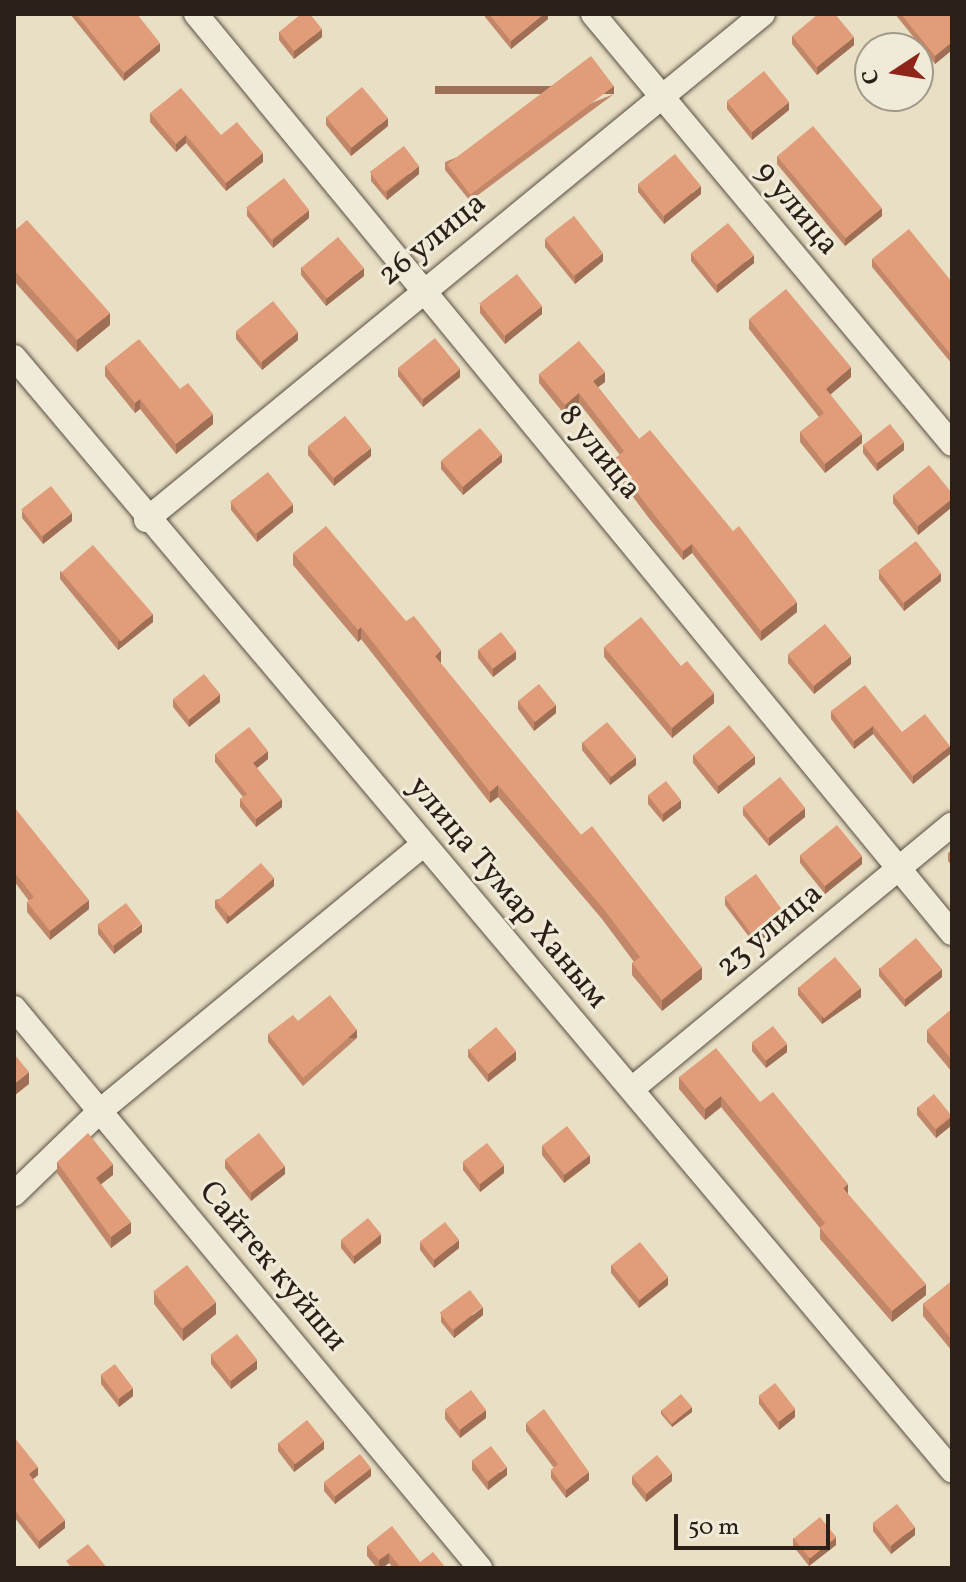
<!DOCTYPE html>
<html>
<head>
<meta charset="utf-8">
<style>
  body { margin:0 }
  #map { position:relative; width:966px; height:1582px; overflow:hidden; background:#e8dfc5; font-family:Vollkorn,serif }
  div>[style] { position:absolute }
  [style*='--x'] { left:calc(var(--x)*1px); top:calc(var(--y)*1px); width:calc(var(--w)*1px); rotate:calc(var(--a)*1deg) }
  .roads { filter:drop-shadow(0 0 2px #5a5042) drop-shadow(0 0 2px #5a5042) }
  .street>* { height:24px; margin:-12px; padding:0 12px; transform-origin:12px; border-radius:12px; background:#f0ead9 }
  .wall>* { inset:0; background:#c28768 }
  .shaded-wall>* { inset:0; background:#9e6e55; transform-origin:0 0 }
  .building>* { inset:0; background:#e19d79; transform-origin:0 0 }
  span { translate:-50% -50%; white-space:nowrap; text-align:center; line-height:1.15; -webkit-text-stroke:6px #f0ead9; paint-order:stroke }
  .street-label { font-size:32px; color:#2a2017 }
  .frame { position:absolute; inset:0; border:16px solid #2a2017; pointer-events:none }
  .north { position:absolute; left:854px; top:32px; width:80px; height:80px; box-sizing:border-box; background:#f0ead9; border:2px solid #a1998b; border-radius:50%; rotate:258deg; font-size:22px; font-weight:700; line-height:32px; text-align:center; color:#2a2017 }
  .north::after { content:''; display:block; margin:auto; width:28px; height:36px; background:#8f2418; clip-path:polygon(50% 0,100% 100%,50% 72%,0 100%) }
  .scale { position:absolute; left:674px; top:1514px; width:156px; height:36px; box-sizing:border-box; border:4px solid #2a2017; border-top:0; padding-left:10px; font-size:24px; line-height:28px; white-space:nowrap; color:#2a2017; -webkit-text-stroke:6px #f0ead9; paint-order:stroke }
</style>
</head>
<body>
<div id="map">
  <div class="roads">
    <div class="street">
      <div style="--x:196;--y:14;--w:1190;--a:50.56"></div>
      <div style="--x:593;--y:14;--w:560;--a:50.14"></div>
      <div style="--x:14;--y:357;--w:1456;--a:49.88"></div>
      <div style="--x:146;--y:520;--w:798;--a:-39.36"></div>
      <div style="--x:14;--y:1008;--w:729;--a:50.23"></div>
      <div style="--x:632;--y:1089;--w:415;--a:-39.6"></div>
      <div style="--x:14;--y:1194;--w:120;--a:-44"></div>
      <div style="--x:100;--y:1111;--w:418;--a:-39.5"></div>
    </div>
  </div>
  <div class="wall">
    <div style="clip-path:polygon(70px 14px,137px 14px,160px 51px,124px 81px)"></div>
    <div style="clip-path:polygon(485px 14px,548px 14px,548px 19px,511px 49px,485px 17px)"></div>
    <div style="clip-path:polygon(895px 14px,952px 14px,952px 50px,935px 64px)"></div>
    <div style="clip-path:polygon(279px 32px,322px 37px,294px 59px,279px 40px)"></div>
    <div style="clip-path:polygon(792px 36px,854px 45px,817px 75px,792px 44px)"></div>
    <div style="clip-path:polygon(614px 94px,470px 201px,445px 170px,445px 162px)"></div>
    <div style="clip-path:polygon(727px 101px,789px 110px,752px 140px,727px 109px)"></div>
    <div style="clip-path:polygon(150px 113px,221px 135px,263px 162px,226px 191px,186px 143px,176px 152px,150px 122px)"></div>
    <div style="clip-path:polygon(326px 117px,388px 126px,351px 156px,326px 125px)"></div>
    <div style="clip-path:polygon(777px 156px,882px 216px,845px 246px,777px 164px)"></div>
    <div style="clip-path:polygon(371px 173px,419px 174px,387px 200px,371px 181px)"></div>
    <div style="clip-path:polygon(638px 184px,701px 194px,664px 224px,638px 192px)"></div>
    <div style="clip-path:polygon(247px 208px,309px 218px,273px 248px,247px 216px)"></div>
    <div style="clip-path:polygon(14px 231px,110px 325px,77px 352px,14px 281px)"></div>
    <div style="clip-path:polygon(545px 239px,603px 261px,575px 284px,545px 247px)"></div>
    <div style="clip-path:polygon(691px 253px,754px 263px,717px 293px,691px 261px)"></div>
    <div style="clip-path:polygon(872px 259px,952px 282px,952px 364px,872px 267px)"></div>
    <div style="clip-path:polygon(301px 267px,364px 276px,326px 306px,301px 275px)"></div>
    <div style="clip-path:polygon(480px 305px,542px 314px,505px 344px,480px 313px)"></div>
    <div style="clip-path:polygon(749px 319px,851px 377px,830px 395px,862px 443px,825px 473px,800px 442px,800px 432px,819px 417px,749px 329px)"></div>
    <div style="clip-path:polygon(236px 331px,298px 340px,262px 370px,236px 339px)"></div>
    <div style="clip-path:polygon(105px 366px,180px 389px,213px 424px,176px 454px,140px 409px,135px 413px,105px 376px)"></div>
    <div style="clip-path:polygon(398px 368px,460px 377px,423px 407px,398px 376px)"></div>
    <div style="clip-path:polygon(539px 374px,605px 382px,598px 387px,639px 439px,797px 612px,761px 641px,692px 553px,683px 560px,648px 517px,613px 470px,613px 460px,620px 455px,579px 403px,565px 415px,539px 383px)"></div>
    <div style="clip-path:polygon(863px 445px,904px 450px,877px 471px,863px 453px)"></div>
    <div style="clip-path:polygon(308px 446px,371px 456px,334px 486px,308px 455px)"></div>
    <div style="clip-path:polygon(441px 461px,502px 462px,463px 495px,441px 469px)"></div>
    <div style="clip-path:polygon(952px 493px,952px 507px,918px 535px,893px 503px,893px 495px)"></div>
    <div style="clip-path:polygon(231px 502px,293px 512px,257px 542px,231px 510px)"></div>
    <div style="clip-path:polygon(22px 510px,72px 521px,43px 544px,22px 518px)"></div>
    <div style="clip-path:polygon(293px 553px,441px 662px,440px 663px,581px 835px,702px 979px,662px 1011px,632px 975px,632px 963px,634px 962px,602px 919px,498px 797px,490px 803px,361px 639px,358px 642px,293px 565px)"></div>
    <div style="clip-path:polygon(60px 571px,153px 622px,118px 650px,60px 579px)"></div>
    <div style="clip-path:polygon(879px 571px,941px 581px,904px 611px,879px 579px)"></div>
    <div style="clip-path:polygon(604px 647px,681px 666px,714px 703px,672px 738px,604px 657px)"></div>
    <div style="clip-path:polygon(478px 650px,516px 659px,493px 677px,478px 658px)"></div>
    <div style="clip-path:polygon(788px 655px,851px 664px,814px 694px,788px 663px)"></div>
    <div style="clip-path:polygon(173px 699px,220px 702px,189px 727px,173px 707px)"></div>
    <div style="clip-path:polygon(518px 701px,556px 713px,534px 731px,518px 709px)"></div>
    <div style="clip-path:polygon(831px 711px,902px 732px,950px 754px,913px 784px,873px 734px,854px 749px,831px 719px)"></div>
    <div style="clip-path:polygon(582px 742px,636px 765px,610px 785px,582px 750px)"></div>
    <div style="clip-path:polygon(215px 754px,268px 759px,257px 768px,282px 807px,256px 827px,240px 807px,240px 799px,243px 797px,215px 762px)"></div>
    <div style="clip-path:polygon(693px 755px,755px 764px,718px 794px,693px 763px)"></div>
    <div style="clip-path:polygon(648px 796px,681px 808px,663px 822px,648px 804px)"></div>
    <div style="clip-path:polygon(14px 807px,89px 909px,50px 940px,27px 912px,27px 902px,29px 901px,14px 881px)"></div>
    <div style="clip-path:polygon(743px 807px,805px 817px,769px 846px,743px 815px)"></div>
    <div style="clip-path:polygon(952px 850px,952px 866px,948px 861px,948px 853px)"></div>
    <div style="clip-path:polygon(800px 855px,862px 864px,825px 894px,800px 863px)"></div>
    <div style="clip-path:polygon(274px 886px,227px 924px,215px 908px,215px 900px)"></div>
    <div style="clip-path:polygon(725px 897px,786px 924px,756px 946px,725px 905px)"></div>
    <div style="clip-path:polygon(98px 926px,142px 932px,114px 954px,98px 934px)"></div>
    <div style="clip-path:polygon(879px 968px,942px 977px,905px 1007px,879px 976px)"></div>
    <div style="clip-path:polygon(798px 987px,861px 997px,822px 1024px,798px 995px)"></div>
    <div style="clip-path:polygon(952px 1009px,952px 1072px,927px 1042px,927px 1030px)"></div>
    <div style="clip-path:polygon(298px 1021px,357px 1038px,303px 1086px,268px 1042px,268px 1034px)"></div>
    <div style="clip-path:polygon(752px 1043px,787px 1052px,766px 1068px,752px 1051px)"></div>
    <div style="clip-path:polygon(468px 1049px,516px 1060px,488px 1082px,468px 1057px)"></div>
    <div style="clip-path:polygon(679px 1077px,760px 1102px,848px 1195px,926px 1295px,892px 1322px,820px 1239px,820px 1228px,721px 1107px,705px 1120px,679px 1089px)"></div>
    <div style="clip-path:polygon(917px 1107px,952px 1116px,952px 1125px,936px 1138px,917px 1115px)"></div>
    <div style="clip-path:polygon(542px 1146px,590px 1163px,564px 1183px,542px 1155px)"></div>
    <div style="clip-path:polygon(225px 1160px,285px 1174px,251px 1201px,225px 1168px)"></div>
    <div style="clip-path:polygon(57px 1162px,113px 1175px,101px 1184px,131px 1233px,111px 1248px,57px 1173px)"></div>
    <div style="clip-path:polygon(463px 1162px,504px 1173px,480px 1192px,463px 1170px)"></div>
    <div style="clip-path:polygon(341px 1240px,381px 1243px,354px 1264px,341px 1248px)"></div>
    <div style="clip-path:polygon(420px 1242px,459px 1248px,434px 1268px,420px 1250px)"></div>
    <div style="clip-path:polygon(611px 1265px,668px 1285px,639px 1308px,611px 1273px)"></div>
    <div style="clip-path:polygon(952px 1281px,952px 1351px,923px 1316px,923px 1304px)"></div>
    <div style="clip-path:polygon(154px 1292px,216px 1314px,183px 1341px,154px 1304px)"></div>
    <div style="clip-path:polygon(441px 1314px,483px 1315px,454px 1338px,441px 1322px)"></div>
    <div style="clip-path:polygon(211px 1356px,257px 1369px,231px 1389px,211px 1364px)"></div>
    <div style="clip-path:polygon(101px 1375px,133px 1396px,119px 1407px,101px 1384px)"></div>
    <div style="clip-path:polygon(759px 1396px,795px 1417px,779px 1430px,759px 1404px)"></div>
    <div style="clip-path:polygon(661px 1410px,692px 1412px,672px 1427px,661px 1414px)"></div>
    <div style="clip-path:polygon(445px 1411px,486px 1418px,460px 1438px,445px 1419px)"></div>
    <div style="clip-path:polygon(526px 1423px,589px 1480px,566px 1498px,551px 1478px,551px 1470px,554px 1468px,526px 1431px)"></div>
    <div style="clip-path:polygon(14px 1437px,38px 1475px,33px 1479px,65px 1528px,39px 1549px,14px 1517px)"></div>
    <div style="clip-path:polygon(278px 1443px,324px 1449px,294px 1472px,278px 1451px)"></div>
    <div style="clip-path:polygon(472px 1461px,507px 1475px,488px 1490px,472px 1470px)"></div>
    <div style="clip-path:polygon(371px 1476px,335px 1504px,324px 1491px,324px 1483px)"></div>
    <div style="clip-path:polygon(632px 1476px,672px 1481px,646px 1502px,632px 1484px)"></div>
    <div style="clip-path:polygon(873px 1523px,915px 1535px,891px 1554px,873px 1531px)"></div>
    <div style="clip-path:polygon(793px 1538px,836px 1545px,809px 1566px,793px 1546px)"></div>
    <div style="clip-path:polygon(367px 1546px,420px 1562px,446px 1568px,393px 1568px,389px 1563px,382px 1568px,377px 1568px,367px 1556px)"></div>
  </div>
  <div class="shaded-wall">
    <div style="clip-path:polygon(544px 14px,548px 14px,548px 19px,511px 49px,511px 41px)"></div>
    <div style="clip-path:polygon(322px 29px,322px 37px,294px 59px,294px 51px)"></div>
    <div style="clip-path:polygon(854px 37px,854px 45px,817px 75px,817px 67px)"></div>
    <div style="clip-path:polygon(952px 42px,952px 50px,935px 64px,935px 56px)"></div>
    <div style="clip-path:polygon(160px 43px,160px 51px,124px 81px,124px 73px)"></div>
    <div style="left:614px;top:86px;width:8px;height:179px;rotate:90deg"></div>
    <div style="clip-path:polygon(789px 102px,789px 110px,752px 140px,752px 132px)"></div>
    <div style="clip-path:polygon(388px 118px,388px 126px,351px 156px,351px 148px)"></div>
    <div style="clip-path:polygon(186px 135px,186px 143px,176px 152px,176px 144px)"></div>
    <div style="clip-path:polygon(263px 153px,263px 162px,226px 191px,226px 183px)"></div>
    <div style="clip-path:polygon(419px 166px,419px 174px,387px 200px,387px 192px)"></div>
    <div style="clip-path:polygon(701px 186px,701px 194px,664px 224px,664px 216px)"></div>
    <div style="clip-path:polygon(882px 208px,882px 216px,845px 246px,845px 238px)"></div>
    <div style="clip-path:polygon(309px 210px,309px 218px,273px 248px,273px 240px)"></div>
    <div style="clip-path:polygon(603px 253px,603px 261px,575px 284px,575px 276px)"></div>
    <div style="clip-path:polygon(754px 255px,754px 263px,717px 293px,717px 285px)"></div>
    <div style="clip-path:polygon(364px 268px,364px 276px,326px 306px,326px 298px)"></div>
    <div style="clip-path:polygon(542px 306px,542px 314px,505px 344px,505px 336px)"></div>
    <div style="clip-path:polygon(110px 313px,110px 325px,77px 352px,77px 340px)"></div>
    <div style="clip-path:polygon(298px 332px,298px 340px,262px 370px,262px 362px)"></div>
    <div style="clip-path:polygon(851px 367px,851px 377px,826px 398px,826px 389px)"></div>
    <div style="clip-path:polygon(460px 369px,460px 377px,423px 407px,423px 399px)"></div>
    <div style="clip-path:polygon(605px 372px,605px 382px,593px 391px,593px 381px)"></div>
    <div style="clip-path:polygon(579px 393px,579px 403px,565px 415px,565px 405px)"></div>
    <div style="clip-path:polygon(140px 399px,140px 409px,135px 413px,135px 403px)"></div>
    <div style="clip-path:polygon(213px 414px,213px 424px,176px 454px,176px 444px)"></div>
    <div style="clip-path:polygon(862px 434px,862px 443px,825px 473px,825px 464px)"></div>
    <div style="clip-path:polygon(904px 442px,904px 450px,877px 471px,877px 463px)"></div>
    <div style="clip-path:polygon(371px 448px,371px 456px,334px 486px,334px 478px)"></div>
    <div style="clip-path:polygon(502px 454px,502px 462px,463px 495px,463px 487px)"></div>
    <div style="clip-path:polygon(952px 499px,952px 507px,918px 535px,918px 526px)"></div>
    <div style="clip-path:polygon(293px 504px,293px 512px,257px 542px,257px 534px)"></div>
    <div style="clip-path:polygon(72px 513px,72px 521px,43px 544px,43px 536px)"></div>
    <div style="clip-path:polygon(692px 544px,692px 553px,683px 560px,683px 551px)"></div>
    <div style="clip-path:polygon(941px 573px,941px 581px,904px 611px,904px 603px)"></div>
    <div style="clip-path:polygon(797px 602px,797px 612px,761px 641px,761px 631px)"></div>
    <div style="clip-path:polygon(153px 614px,153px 622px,118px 650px,118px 642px)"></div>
    <div style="clip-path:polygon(361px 627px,361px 639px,358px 642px,358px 630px)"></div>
    <div style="clip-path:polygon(441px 650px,441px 662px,435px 667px,435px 656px)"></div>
    <div style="clip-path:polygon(516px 651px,516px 659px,493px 677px,493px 668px)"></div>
    <div style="clip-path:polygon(851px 656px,851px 664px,814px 694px,814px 686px)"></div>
    <div style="clip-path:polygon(714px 693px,714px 703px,672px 738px,672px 728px)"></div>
    <div style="clip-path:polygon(220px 694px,220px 702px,189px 727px,189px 719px)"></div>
    <div style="clip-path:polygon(556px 705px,556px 713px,534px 731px,534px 722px)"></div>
    <div style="clip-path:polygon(873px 726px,873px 734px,854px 749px,854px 741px)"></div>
    <div style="clip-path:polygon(950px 746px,950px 754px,913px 784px,913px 776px)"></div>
    <div style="clip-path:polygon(268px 751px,268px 759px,253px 771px,253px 763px)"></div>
    <div style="clip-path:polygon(755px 756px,755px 764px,718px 794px,718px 786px)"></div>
    <div style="clip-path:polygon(636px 757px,636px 765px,610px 785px,610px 777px)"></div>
    <div style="clip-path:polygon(498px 785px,498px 797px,490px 803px,490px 792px)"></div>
    <div style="clip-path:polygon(282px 799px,282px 807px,256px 827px,256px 819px)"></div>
    <div style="clip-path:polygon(681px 800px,681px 808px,663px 822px,663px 814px)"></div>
    <div style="clip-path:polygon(805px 808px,805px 817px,769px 846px,769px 838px)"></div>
    <div style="clip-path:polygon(862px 856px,862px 864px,825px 894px,825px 886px)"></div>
    <div style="clip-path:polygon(274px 878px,274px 886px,227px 924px,227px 916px)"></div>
    <div style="clip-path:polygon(89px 900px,89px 909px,50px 940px,50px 931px)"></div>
    <div style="clip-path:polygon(786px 916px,786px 924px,756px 946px,756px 938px)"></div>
    <div style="clip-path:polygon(142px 924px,142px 932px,114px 954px,114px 946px)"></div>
    <div style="clip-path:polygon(702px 967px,702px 979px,662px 1011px,662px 1000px)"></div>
    <div style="clip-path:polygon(942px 969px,942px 977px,905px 1007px,905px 999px)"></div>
    <div style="clip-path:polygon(861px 988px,861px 997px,822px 1024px,822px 1016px)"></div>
    <div style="left:357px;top:1030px;width:8px;height:72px;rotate:90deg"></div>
    <div style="clip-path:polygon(787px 1044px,787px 1052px,766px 1068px,766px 1060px)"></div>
    <div style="clip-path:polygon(516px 1051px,516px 1060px,488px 1082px,488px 1074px)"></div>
    <div style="clip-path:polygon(29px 1072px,29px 1084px,14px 1096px,14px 1084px)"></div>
    <div style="clip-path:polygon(721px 1096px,721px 1107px,705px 1120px,705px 1109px)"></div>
    <div style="clip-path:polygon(952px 1117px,952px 1125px,936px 1138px,936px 1130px)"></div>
    <div style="clip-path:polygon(590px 1155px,590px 1163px,564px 1183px,564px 1175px)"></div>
    <div style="clip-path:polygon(113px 1164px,113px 1175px,96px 1188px,96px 1178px)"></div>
    <div style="clip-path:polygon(504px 1165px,504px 1173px,480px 1192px,480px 1184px)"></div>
    <div style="clip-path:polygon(285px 1166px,285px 1174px,251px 1201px,251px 1193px)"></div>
    <div style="clip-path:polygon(848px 1184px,848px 1195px,843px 1188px)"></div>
    <div style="clip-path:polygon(131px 1222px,131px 1233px,111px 1248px,111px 1237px)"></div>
    <div style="clip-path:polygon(381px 1234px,381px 1243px,354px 1264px,354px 1256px)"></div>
    <div style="clip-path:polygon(459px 1240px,459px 1248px,434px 1268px,434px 1260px)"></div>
    <div style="clip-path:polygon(668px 1277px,668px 1285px,639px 1308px,639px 1300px)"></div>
    <div style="clip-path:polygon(926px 1284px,926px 1295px,892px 1322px,892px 1311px)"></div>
    <div style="clip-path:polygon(216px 1302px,216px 1314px,183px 1341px,183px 1329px)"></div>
    <div style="clip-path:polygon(483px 1307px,483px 1315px,454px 1338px,454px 1330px)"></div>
    <div style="clip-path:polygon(257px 1360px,257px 1369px,231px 1389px,231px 1381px)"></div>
    <div style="clip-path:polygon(133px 1388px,133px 1396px,119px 1407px,119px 1399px)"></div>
    <div style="clip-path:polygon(692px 1407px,692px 1412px,672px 1427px,672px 1423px)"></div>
    <div style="clip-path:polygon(795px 1409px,795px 1417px,779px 1430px,779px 1421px)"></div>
    <div style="clip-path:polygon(486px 1410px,486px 1418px,460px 1438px,460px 1430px)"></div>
    <div style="clip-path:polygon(324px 1441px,324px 1449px,294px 1472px,294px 1464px)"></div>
    <div style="clip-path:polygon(38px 1467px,38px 1475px,29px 1482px,29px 1474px)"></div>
    <div style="clip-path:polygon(507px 1467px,507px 1475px,488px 1490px,488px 1482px)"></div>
    <div style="clip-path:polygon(371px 1468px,371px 1476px,335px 1504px,335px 1496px)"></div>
    <div style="clip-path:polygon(589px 1472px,589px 1480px,566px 1498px,566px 1490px)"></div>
    <div style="clip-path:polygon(672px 1473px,672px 1481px,646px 1502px,646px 1494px)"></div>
    <div style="clip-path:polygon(65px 1520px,65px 1528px,39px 1549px,39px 1541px)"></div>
    <div style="clip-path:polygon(915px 1527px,915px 1535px,891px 1554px,891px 1546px)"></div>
    <div style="clip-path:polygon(836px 1537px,836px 1545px,809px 1566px,809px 1558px)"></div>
    <div style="clip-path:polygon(389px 1553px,389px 1563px,382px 1568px,379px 1568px,379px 1560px)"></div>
  </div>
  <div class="building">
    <div style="clip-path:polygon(76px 14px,137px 14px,160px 43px,124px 73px)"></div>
    <div style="clip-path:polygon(301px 14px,310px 14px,322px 29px,294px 51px,279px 32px)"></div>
    <div style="clip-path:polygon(489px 14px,544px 14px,511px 41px)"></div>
    <div style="clip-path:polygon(818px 14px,835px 14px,854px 37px,817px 67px,792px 36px)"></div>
    <div style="clip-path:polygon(901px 14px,952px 14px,952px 42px,935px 56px)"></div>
    <div style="left:591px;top:56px;width:38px;height:180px;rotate:53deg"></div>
    <div style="left:764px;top:71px;width:40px;height:48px;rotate:51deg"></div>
    <div style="left:362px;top:87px;width:40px;height:47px;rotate:50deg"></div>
    <div style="clip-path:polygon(181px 88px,221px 135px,237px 122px,263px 153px,226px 183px,186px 135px,176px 144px,150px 113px)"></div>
    <div style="left:813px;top:126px;width:107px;height:47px;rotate:50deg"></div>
    <div style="left:404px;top:146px;width:25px;height:43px;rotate:53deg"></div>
    <div style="left:675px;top:154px;width:41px;height:48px;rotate:51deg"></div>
    <div style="left:284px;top:178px;width:41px;height:48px;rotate:52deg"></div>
    <div style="left:574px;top:216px;width:47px;height:37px;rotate:52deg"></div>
    <div style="clip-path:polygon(27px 220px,110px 313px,77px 340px,14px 270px,14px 231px)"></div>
    <div style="left:728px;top:223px;width:41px;height:48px;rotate:51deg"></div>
    <div style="clip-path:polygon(909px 229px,952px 282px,952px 356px,872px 259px)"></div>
    <div style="left:338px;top:237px;width:40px;height:48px;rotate:50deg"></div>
    <div style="left:517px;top:274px;width:41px;height:48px;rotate:52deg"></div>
    <div style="clip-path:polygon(786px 289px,851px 367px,826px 389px,862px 434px,825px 464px,800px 432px,824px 413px,749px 319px)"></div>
    <div style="left:273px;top:301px;width:40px;height:48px;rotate:51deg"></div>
    <div style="left:435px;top:338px;width:40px;height:48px;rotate:51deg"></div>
    <div style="clip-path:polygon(139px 339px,180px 389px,188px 383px,213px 414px,176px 444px,140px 399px,135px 403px,105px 366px)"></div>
    <div style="clip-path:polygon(579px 341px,605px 372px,593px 381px,639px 439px,650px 430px,733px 531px,739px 526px,797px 602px,761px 631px,692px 544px,683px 551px,648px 507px,613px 460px,624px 451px,579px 393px,565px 405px,539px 374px)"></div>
    <div style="left:345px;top:416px;width:41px;height:48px;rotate:51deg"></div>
    <div style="left:890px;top:424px;width:23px;height:34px;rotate:52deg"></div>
    <div style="left:480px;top:428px;width:34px;height:51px;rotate:50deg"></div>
    <div style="clip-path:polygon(929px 465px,952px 493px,952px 499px,918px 526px,893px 495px)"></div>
    <div style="left:268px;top:472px;width:41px;height:48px;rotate:52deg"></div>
    <div style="left:51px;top:486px;width:34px;height:38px;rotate:52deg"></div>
    <div style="clip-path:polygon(326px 526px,406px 621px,414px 616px,441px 650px,435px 656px,581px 835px,592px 826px,702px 967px,662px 1000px,632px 963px,640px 957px,602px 907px,498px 785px,490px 792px,361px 627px,358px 630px,293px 553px)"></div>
    <div style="left:916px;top:541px;width:41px;height:48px;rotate:52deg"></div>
    <div style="left:93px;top:545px;width:91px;height:42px;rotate:49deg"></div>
    <div style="clip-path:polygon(641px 617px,681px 666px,687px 661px,714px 693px,672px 728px,604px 647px)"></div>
    <div style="left:825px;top:624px;width:41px;height:48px;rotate:51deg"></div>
    <div style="left:501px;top:632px;width:24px;height:29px;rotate:52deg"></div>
    <div style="left:204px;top:674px;width:26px;height:40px;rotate:51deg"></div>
    <div style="left:539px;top:684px;width:27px;height:27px;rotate:51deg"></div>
    <div style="clip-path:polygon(865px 685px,902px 732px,925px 714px,950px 746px,913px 776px,873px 726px,854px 741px,831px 711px)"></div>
    <div style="left:607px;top:722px;width:45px;height:32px;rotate:50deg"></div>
    <div style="left:729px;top:725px;width:40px;height:47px;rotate:50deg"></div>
    <div style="clip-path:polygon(249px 727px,268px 751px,253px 763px,282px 799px,256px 819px,240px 799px,247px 794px,215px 754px)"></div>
    <div style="left:780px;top:777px;width:40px;height:48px;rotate:51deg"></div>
    <div style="left:666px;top:781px;width:24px;height:23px;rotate:52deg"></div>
    <div style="clip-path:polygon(14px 807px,89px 900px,50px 931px,27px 902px,34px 897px,14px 872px)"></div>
    <div style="left:837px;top:825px;width:40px;height:48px;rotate:51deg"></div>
    <div style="left:261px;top:863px;width:20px;height:59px;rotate:49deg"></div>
    <div style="left:756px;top:874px;width:52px;height:39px;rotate:54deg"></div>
    <div style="left:126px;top:903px;width:26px;height:36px;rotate:53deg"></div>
    <div style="left:916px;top:938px;width:40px;height:48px;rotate:50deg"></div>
    <div style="left:835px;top:957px;width:40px;height:48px;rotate:50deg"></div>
    <div style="clip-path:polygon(330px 995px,357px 1030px,303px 1078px,268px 1034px,293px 1015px,298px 1021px)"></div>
    <div style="clip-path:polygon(952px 1009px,952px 1060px,927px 1030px)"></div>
    <div style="left:773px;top:1026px;width:23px;height:27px;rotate:52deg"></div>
    <div style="left:496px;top:1027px;width:31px;height:36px;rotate:50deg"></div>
    <div style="clip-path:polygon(716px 1048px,760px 1102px,773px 1092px,848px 1184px,843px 1188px,926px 1284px,892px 1311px,820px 1228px,825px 1223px,721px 1096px,705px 1109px,679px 1077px)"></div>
    <div style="clip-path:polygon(14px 1054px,29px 1072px,14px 1084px)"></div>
    <div style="left:934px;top:1094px;width:28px;height:21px;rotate:51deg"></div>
    <div style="left:567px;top:1126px;width:37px;height:32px;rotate:52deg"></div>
    <div style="clip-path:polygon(88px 1133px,113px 1164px,96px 1178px,131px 1222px,111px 1237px,57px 1162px)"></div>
    <div style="left:259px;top:1133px;width:42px;height:43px;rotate:52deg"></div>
    <div style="left:487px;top:1143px;width:28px;height:31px;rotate:52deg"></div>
    <div style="left:368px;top:1218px;width:21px;height:35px;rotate:51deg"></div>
    <div style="left:445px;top:1222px;width:23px;height:32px;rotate:52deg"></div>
    <div style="left:640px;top:1242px;width:45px;height:37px;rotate:51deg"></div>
    <div style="left:187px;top:1265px;width:47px;height:43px;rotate:52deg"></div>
    <div style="clip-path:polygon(952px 1281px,952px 1340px,923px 1304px)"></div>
    <div style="left:470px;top:1290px;width:21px;height:38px;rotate:53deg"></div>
    <div style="left:237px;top:1334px;width:33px;height:34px;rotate:52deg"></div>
    <div style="left:115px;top:1364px;width:30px;height:18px;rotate:53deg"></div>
    <div style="left:775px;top:1383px;width:33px;height:21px;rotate:52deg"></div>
    <div style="left:471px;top:1390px;width:25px;height:33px;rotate:53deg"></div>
    <div style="left:681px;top:1394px;width:17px;height:26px;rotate:50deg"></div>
    <div style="clip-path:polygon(544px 1409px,589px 1472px,566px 1490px,551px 1470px,558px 1464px,526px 1423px)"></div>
    <div style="left:307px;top:1420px;width:27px;height:37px;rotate:51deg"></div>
    <div style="clip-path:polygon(14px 1437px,38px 1467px,29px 1474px,65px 1520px,39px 1541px,14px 1509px)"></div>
    <div style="left:491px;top:1446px;width:26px;height:24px;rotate:53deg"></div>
    <div style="left:360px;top:1454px;width:18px;height:46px;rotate:52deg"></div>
    <div style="left:657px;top:1455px;width:23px;height:33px;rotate:50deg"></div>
    <div style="left:897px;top:1504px;width:29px;height:31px;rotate:52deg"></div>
    <div style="left:820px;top:1517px;width:26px;height:34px;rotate:51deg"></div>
    <div style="clip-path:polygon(392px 1526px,420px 1562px,433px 1552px,446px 1568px,401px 1568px,389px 1553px,379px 1560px,367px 1546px)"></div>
    <div style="clip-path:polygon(88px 1544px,107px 1568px,72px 1568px,66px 1561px)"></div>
  </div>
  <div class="street-label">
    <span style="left:796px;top:209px;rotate:50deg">9 улица</span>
    <span style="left:433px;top:240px;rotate:-39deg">26 улица</span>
    <span style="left:599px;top:453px;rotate:51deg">8 улица</span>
    <span style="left:507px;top:893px;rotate:50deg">улица Тумар Ханым</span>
    <span style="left:770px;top:931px;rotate:-40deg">23 улица</span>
    <span style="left:272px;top:1267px;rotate:50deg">Сайтек куйши</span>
  </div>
  <div class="frame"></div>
  <div class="north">С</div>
  <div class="scale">50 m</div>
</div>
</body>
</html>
